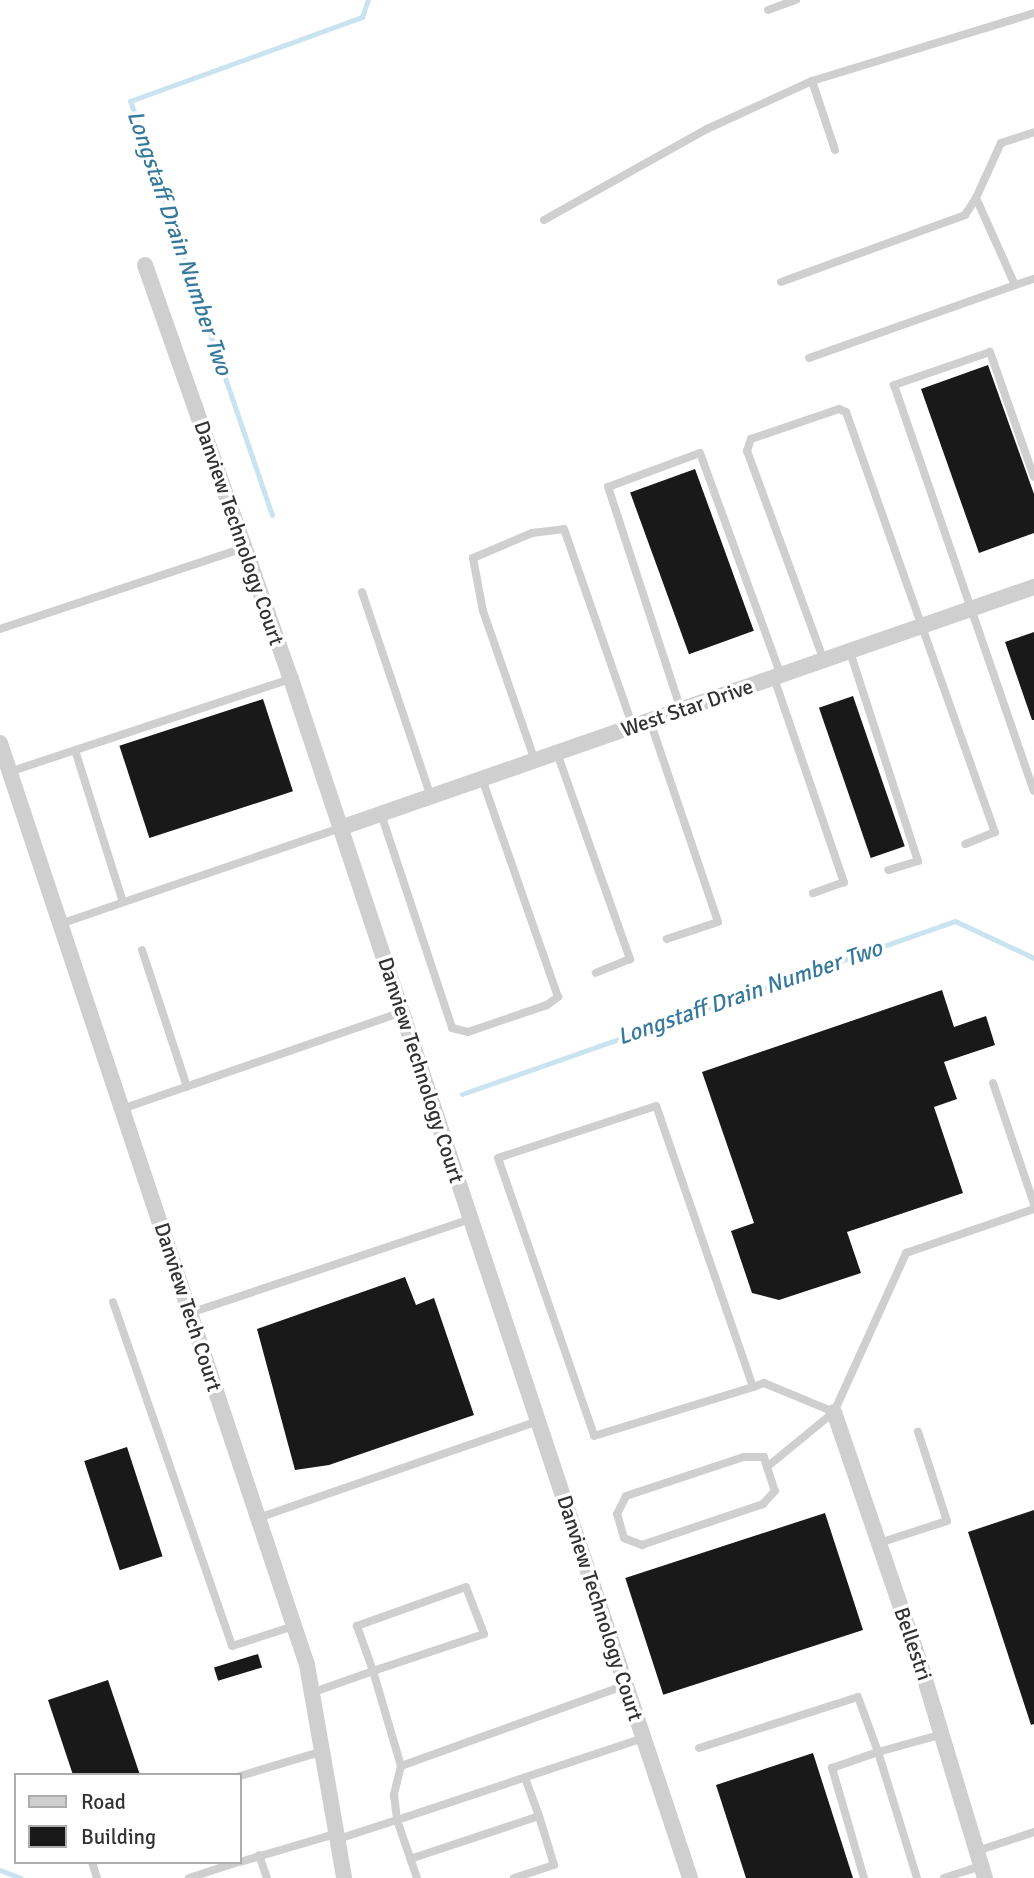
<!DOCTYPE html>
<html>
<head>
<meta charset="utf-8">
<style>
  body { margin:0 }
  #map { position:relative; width:1034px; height:1878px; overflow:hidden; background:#fff; font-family:Signika,sans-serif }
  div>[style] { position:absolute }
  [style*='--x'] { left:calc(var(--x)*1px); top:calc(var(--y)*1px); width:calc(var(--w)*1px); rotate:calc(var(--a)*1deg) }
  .stream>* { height:5px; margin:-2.5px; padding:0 2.5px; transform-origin:2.5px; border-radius:2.5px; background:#cae3f0 }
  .building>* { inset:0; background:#191919; transform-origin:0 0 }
  .service>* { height:8px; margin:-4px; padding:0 4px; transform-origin:4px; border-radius:4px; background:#cfcfcf }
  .minor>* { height:16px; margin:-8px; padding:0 8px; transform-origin:8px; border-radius:8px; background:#cfcfcf }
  span { translate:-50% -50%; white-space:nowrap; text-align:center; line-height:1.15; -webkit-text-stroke:7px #fff; paint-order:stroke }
  .street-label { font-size:21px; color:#323232 }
  .water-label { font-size:23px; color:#37799c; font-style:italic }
  .legend { position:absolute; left:14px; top:1773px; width:228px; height:91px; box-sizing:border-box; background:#fff; border:2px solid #adadad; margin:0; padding:9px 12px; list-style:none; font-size:21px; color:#323232 }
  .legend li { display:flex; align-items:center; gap:14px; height:35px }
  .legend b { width:35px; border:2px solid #adadad }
</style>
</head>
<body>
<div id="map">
  <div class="stream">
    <div style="--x:272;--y:515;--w:438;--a:-108.9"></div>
    <div style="--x:130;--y:101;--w:247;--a:-19.9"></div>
    <div style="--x:362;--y:17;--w:18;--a:-71"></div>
    <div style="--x:462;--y:1094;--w:522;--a:-19.34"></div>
    <div style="--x:955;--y:921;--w:87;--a:25.1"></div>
    <div style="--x:0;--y:1870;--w:22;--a:21"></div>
  </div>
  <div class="building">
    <div style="clip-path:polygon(988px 365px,1034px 494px,1034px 533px,979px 553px,921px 389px)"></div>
    <div style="left:695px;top:469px;width:172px;height:69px;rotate:70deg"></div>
    <div style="clip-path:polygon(1034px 632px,1034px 720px,1032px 720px,1005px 642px)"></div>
    <div style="left:853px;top:696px;width:159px;height:36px;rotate:71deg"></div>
    <div style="left:263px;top:699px;width:97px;height:151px;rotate:72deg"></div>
    <div style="clip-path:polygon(942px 990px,954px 1027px,986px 1016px,995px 1045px,944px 1062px,957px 1099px,934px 1107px,963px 1193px,847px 1232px,861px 1273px,779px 1300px,752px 1293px,731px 1231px,754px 1223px,702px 1072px)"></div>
    <div style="clip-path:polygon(405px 1277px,416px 1305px,434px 1298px,474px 1415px,329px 1465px,295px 1470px,257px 1329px)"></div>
    <div style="left:127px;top:1447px;width:115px;height:45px;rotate:72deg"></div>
    <div style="clip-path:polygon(1034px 1510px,1034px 1724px,1031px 1725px,968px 1532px)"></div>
    <div style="left:825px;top:1513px;width:123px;height:210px;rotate:72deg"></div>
    <div style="left:258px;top:1654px;width:14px;height:46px;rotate:73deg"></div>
    <div style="clip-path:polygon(108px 1680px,140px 1775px,73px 1775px,48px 1700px)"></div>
    <div style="clip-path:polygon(813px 1753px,853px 1878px,746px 1878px,716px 1785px)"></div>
  </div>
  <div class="service">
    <div style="--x:768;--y:10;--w:30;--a:-20"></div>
    <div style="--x:835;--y:150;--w:73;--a:-108.4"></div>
    <div style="--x:812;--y:81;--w:232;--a:-17"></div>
    <div style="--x:544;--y:220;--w:187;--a:-29.2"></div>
    <div style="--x:707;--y:129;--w:115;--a:-24.6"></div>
    <div style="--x:781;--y:282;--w:196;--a:-20"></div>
    <div style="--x:965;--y:215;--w:20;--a:-57"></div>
    <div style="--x:1015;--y:285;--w:20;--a:-18"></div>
    <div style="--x:809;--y:358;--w:219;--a:-19.5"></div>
    <div style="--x:1015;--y:285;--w:95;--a:-114.1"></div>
    <div style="--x:976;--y:198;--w:60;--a:-65.6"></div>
    <div style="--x:1001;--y:143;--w:35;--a:-18"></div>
    <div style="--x:1034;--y:477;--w:133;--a:-109.4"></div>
    <div style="--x:990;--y:352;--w:102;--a:161"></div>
    <div style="--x:894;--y:385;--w:429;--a:71"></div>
    <div style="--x:362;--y:592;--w:216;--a:71.4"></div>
    <div style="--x:0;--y:629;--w:257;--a:-18.4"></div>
    <div style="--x:850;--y:652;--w:220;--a:72"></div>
    <div style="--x:918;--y:861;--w:31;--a:163"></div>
    <div style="--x:824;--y:661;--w:224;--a:-110.1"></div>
    <div style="--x:747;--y:451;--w:13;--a:-72"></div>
    <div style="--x:751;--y:439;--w:93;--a:-18.8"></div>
    <div style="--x:839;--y:409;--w:8;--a:23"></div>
    <div style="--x:846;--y:412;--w:446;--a:70.5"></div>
    <div style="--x:995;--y:832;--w:32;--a:158"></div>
    <div style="--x:774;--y:678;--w:216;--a:71.1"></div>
    <div style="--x:844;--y:882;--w:33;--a:160"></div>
    <div style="--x:681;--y:710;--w:235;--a:-108.1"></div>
    <div style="--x:608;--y:487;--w:98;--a:-20.3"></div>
    <div style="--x:700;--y:453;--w:236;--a:70"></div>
    <div style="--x:650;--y:721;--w:212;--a:71.3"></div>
    <div style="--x:718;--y:922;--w:54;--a:161.6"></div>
    <div style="--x:75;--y:750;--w:159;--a:72.5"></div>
    <div style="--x:557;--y:753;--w:219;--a:70.5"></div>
    <div style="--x:630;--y:959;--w:37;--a:158"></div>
    <div style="--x:535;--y:761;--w:159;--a:-109.1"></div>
    <div style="--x:483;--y:611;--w:54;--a:-100.7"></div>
    <div style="--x:473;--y:558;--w:64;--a:-23"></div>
    <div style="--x:532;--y:533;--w:32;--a:-7"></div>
    <div style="--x:564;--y:529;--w:210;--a:70.8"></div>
    <div style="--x:9;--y:772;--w:297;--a:-18.3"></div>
    <div style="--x:381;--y:814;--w:225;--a:71.6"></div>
    <div style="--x:452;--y:1028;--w:16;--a:14"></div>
    <div style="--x:468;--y:1032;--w:83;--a:-18.9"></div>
    <div style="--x:547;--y:1005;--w:14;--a:-36"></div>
    <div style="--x:558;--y:997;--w:231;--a:-109.2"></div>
    <div style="--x:60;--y:924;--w:296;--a:-18.9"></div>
    <div style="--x:142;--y:950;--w:144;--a:71.8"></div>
    <div style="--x:993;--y:1083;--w:128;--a:71.3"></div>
    <div style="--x:122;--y:1109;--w:296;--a:-19.1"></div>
    <div style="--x:113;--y:1302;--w:364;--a:70.9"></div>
    <div style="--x:232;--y:1646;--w:65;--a:-17.9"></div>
    <div style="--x:190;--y:1313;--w:296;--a:-18.5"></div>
    <div style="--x:753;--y:1387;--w:297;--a:-109"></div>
    <div style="--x:656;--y:1106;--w:166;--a:161.8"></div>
    <div style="--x:498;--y:1158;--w:294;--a:70.9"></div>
    <div style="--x:594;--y:1436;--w:166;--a:-17.1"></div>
    <div style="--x:753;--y:1387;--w:12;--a:-20"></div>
    <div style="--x:764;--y:1383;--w:76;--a:22.5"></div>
    <div style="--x:767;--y:1467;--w:25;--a:72"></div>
    <div style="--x:775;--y:1491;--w:18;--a:133"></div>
    <div style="--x:763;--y:1504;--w:128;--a:161.3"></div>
    <div style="--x:642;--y:1545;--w:19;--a:-159"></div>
    <div style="--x:624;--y:1538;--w:25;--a:-106"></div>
    <div style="--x:617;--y:1514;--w:20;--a:-63"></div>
    <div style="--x:626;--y:1496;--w:123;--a:-18.4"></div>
    <div style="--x:743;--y:1457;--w:21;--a:0"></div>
    <div style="--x:764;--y:1457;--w:10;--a:73"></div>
    <div style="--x:767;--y:1467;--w:87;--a:-39.4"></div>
    <div style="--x:834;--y:1412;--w:175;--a:-65.6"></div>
    <div style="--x:906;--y:1253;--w:135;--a:-19"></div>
    <div style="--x:258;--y:1518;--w:296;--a:-19.1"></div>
    <div style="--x:879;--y:1543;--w:71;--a:-17.9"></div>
    <div style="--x:947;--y:1521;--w:94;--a:-108"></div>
    <div style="--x:311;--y:1693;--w:66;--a:-19.5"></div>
    <div style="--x:373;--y:1671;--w:117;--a:-18.4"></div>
    <div style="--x:484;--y:1634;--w:50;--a:-111"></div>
    <div style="--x:466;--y:1587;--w:116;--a:160.3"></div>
    <div style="--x:357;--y:1626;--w:48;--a:70.4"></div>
    <div style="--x:373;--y:1671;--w:99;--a:73.6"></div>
    <div style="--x:401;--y:1766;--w:239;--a:-19.8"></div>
    <div style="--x:699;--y:1748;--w:167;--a:-17.8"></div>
    <div style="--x:858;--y:1697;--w:59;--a:70"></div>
    <div style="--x:878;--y:1752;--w:67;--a:-15.5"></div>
    <div style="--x:401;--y:1766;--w:30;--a:104"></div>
    <div style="--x:394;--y:1795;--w:25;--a:83"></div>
    <div style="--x:397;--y:1820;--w:259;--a:-18.4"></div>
    <div style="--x:240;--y:1776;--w:84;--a:-16.7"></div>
    <div style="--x:335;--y:1840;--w:65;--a:-17.9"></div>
    <div style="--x:397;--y:1820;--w:61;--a:71"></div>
    <div style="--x:977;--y:1851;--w:60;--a:-18.4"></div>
    <div style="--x:259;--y:1855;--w:24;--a:71"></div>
    <div style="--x:410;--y:1859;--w:136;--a:-18.4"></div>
    <div style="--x:539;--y:1816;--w:40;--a:-110.2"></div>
    <div style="--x:92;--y:1862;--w:17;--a:73"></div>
    <div style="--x:240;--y:1862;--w:96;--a:-16.4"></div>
    <div style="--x:189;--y:1878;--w:52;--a:-18.1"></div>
    <div style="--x:514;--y:1878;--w:42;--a:-18"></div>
    <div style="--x:554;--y:1865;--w:51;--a:-107"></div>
    <div style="--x:864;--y:1878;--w:115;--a:-106.2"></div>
    <div style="--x:832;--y:1768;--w:49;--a:-19.2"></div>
    <div style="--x:878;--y:1752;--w:132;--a:72.8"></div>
    <div style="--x:944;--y:1878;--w:40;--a:-18"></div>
  </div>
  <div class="minor">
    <div style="--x:145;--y:265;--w:439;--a:70.6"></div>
    <div style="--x:291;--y:679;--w:1264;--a:71.59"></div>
    <div style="--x:0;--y:743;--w:972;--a:71.58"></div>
    <div style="--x:307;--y:1665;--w:216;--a:80.1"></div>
    <div style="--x:340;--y:828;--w:735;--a:-19.15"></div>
    <div style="--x:834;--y:1412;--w:265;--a:71.1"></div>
    <div style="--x:920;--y:1663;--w:225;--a:73.2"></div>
  </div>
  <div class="street-label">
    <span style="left:239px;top:533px;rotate:71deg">Danview Technology Court</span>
    <span style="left:687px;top:708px;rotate:-19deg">West Star Drive</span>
    <span style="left:421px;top:1070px;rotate:72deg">Danview Technology Court</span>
    <span style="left:188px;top:1307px;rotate:72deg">Danview Tech Court</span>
    <span style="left:600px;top:1608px;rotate:72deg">Danview Technology Court</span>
    <span style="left:913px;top:1644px;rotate:71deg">Bellestri</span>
  </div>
  <div class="water-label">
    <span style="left:179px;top:243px;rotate:71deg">Longstaff Drain Number Two</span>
    <span style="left:750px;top:993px;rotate:-19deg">Longstaff Drain Number Two</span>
  </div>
  <ul class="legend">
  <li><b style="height:9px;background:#cfcfcf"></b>Road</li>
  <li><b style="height:19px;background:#191919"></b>Building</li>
  </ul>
</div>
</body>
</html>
